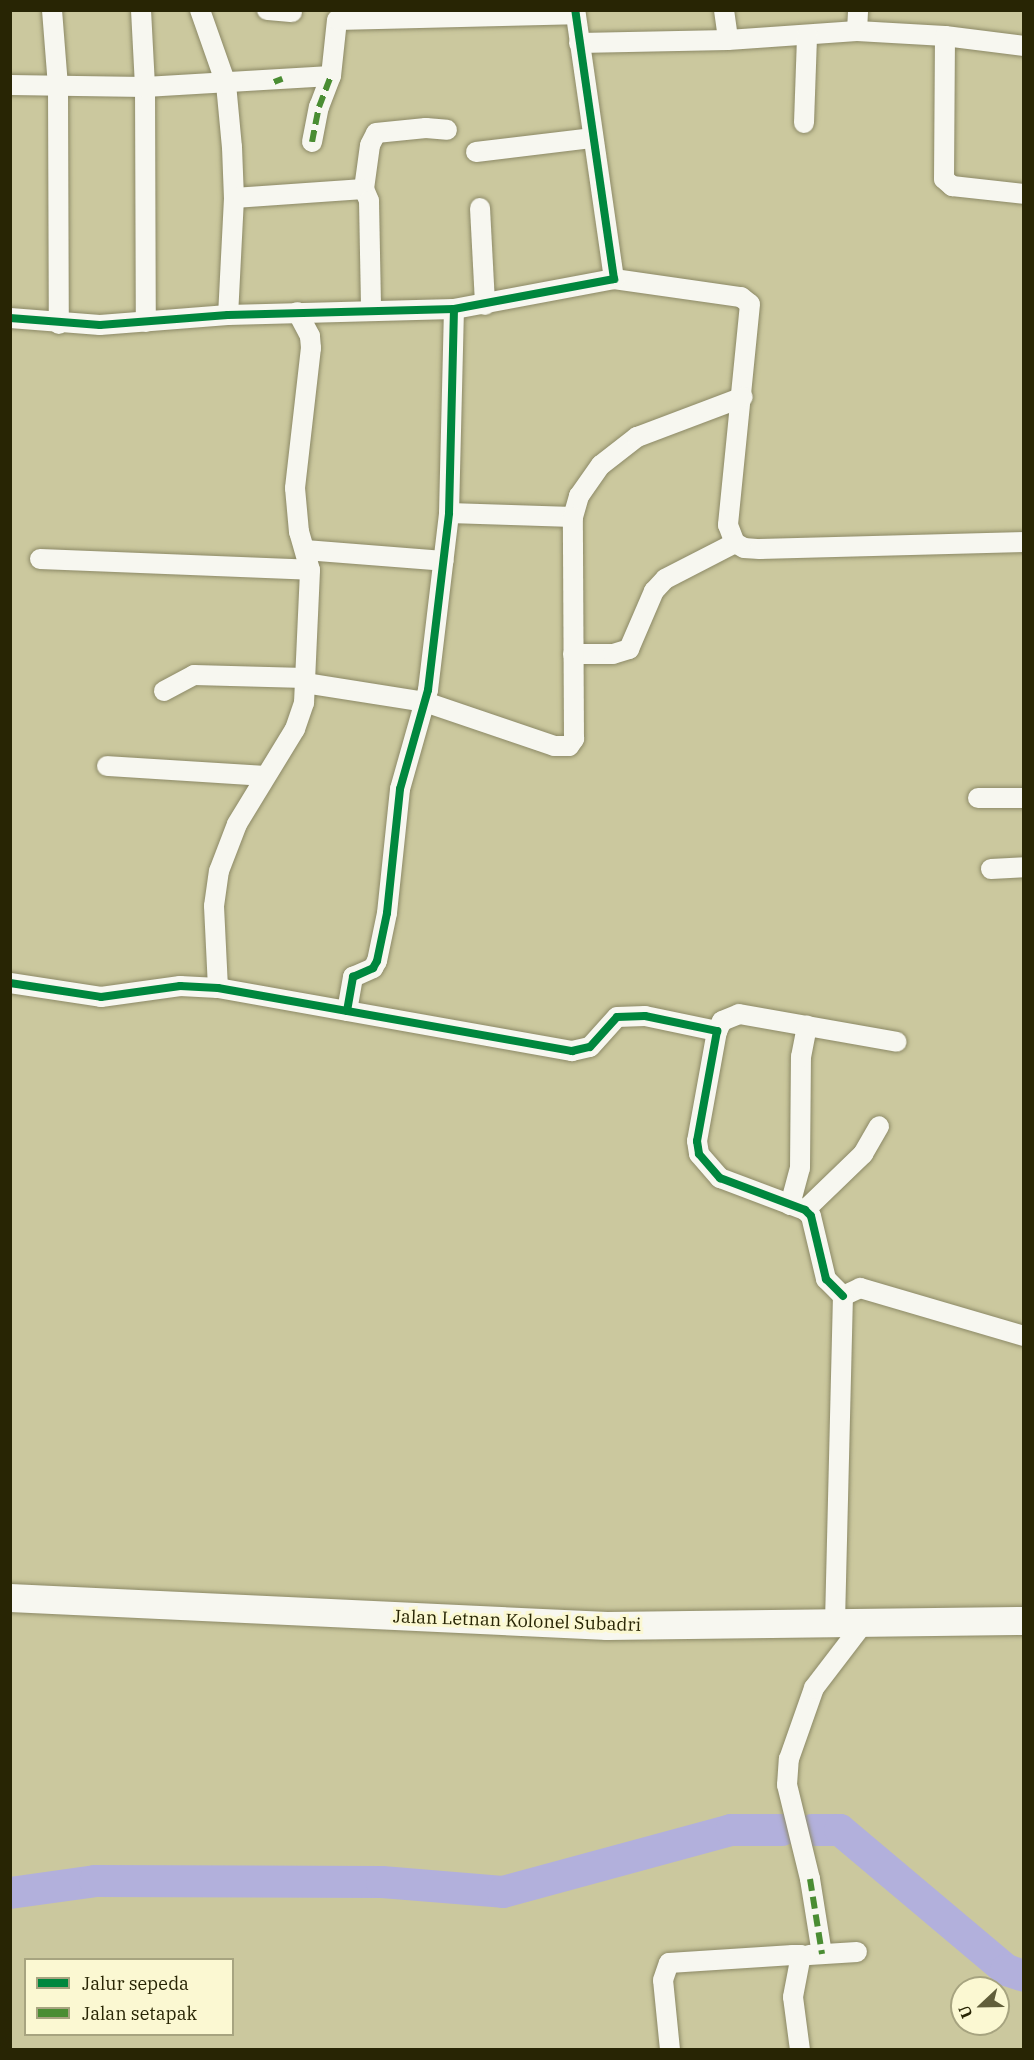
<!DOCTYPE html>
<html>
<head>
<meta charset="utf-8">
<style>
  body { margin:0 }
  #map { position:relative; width:1034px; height:2060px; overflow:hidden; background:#cbc89e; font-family:"IBM Plex Serif",serif }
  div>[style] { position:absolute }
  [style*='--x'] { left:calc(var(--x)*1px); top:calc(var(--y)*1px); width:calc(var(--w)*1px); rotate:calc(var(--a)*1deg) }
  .river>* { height:32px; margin:-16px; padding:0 16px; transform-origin:16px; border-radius:16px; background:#b2b0dc }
  .roads { filter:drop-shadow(0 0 2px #8c8966) drop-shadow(0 0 2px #8c8966) }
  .minor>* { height:20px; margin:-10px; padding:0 10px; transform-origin:10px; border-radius:10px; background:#f7f7f0 }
  .secondary>* { height:28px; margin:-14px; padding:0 14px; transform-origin:14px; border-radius:14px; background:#f7f7f0 }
  .quiet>* { height:6px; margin-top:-3px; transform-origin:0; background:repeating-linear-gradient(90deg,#4a8d33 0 12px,transparent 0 18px) }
  .cycleway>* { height:8px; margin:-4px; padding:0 4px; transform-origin:4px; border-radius:4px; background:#00873e }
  span { translate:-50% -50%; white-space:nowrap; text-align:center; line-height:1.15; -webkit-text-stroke:6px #fbf8d2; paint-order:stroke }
  .street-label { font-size:18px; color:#282504 }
  .frame { position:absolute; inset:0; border:12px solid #282504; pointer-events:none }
  .legend { position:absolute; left:24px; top:1958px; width:210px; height:78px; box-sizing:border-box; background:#fbf8d2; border:2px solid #a7a480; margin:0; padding:8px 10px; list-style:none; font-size:18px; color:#282504 }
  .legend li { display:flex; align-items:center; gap:12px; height:30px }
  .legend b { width:30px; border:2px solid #a7a480 }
  .north { position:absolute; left:950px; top:1976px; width:60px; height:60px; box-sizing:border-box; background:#fbf8d2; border:2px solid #a7a480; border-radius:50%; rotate:248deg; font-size:16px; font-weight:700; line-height:24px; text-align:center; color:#282504 }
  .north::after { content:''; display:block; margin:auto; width:21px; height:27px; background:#615e3a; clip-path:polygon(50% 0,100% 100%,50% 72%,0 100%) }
</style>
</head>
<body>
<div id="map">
  <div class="river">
    <div style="--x:812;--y:1830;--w:28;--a:0"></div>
    <div style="--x:840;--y:1830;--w:217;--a:40.1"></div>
    <div style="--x:1006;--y:1970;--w:19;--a:18"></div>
    <div style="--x:10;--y:1893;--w:86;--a:-8"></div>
    <div style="--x:95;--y:1881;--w:287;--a:0.2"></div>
    <div style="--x:382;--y:1882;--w:121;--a:4.7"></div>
    <div style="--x:503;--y:1892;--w:236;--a:-15.2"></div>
    <div style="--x:731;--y:1830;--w:51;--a:0"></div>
  </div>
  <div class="roads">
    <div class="minor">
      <div style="--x:52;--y:10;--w:77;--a:85.5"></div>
      <div style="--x:58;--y:87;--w:237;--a:89.8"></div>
      <div style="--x:141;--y:10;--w:77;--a:87"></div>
      <div style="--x:145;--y:87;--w:235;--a:89.8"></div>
      <div style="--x:200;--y:10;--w:78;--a:70.6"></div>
      <div style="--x:226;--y:84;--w:63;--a:84.6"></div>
      <div style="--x:232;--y:147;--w:51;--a:87.8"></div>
      <div style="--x:234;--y:198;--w:117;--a:92.9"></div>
      <div style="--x:267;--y:10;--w:25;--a:5"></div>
      <div style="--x:724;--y:10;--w:30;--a:82"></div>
      <div style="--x:857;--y:31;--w:21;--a:-87"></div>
      <div style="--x:945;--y:36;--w:80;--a:7.2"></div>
      <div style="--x:579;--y:43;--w:149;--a:-1.2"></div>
      <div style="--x:728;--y:40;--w:129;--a:-4"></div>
      <div style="--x:857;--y:31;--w:88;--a:3.3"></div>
      <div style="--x:945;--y:36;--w:143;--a:90.4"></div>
      <div style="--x:944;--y:179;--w:11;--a:41"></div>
      <div style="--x:952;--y:186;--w:72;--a:6.3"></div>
      <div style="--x:10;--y:85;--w:135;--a:0.8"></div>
      <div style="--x:145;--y:87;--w:186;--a:-3.4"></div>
      <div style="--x:331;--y:76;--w:56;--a:-83.9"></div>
      <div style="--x:337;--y:20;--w:238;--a:-1.4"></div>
      <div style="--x:804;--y:123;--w:88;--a:-88"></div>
      <div style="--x:312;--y:142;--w:36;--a:-79"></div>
      <div style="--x:319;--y:107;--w:33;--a:-69"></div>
      <div style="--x:476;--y:152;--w:116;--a:-6.9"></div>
      <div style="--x:364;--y:189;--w:44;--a:-82.2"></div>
      <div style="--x:370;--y:145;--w:13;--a:-63"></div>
      <div style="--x:376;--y:133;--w:50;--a:-5.7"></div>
      <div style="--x:426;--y:128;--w:21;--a:5"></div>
      <div style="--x:234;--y:198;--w:130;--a:-4"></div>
      <div style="--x:364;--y:189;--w:13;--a:67"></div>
      <div style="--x:369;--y:201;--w:108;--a:88.9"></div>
      <div style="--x:480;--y:208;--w:97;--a:87"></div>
      <div style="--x:614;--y:279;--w:128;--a:8.1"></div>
      <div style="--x:741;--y:297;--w:11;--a:38"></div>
      <div style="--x:750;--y:304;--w:222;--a:95.7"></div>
      <div style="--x:728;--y:525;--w:19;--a:69"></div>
      <div style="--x:735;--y:543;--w:10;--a:29"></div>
      <div style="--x:744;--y:548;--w:16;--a:4"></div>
      <div style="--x:760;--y:549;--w:264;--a:-1.5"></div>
      <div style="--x:10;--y:318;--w:90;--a:4.4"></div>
      <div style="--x:100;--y:325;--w:128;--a:-4.5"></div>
      <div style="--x:228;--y:315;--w:226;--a:-1.5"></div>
      <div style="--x:454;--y:309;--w:163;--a:-10.6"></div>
      <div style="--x:614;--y:279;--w:272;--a:-98.2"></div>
      <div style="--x:449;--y:513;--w:124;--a:1.8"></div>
      <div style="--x:573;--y:517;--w:22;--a:-74"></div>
      <div style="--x:579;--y:496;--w:38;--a:-55"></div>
      <div style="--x:601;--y:465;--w:46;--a:-37.9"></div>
      <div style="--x:637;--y:437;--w:113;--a:-20.7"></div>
      <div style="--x:305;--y:550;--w:139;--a:4.5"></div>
      <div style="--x:40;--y:559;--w:270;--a:2.3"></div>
      <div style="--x:573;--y:654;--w:40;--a:0"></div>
      <div style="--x:613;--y:654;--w:17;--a:-17"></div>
      <div style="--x:629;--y:649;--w:63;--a:-66.7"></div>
      <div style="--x:654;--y:591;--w:16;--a:-47"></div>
      <div style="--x:665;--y:579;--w:79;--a:-27.2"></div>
      <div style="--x:305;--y:683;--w:121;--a:9"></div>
      <div style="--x:425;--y:702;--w:136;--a:18.8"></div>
      <div style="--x:554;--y:746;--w:15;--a:0"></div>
      <div style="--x:569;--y:746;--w:9;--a:-54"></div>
      <div style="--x:574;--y:739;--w:222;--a:-90.3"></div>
      <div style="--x:164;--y:691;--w:34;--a:-28"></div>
      <div style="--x:194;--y:675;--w:111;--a:1.5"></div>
      <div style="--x:107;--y:766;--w:157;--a:3.6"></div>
      <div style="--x:978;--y:798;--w:46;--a:0"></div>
      <div style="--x:991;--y:869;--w:33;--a:-3"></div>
      <div style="--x:10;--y:983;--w:92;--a:8.7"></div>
      <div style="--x:101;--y:997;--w:80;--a:-7.9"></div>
      <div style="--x:180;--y:986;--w:38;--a:3"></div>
      <div style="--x:218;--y:988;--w:360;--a:10.1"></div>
      <div style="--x:572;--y:1051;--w:18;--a:-13"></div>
      <div style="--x:590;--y:1047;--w:40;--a:-48"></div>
      <div style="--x:617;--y:1017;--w:28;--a:-2"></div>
      <div style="--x:645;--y:1016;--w:74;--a:11.8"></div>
      <div style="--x:717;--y:1031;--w:112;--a:100.3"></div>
      <div style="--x:697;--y:1141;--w:13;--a:81"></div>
      <div style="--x:699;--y:1154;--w:32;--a:49"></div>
      <div style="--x:720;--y:1178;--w:91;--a:20.6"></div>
      <div style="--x:805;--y:1210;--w:8;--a:45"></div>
      <div style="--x:811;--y:1216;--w:65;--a:76.6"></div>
      <div style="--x:826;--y:1279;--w:24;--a:45"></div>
      <div style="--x:218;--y:988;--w:82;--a:-92.8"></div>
      <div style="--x:214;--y:906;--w:35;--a:-82"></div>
      <div style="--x:219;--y:871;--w:50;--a:-69"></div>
      <div style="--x:237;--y:824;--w:111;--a:-58.6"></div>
      <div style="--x:295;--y:729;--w:28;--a:-71"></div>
      <div style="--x:304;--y:703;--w:133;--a:-87.4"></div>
      <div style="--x:310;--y:570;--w:40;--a:-106"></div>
      <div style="--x:299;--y:532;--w:44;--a:-95.2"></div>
      <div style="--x:295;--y:488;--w:141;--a:-83.5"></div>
      <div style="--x:311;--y:348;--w:12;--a:-95"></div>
      <div style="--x:310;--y:336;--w:27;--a:-118"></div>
      <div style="--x:347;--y:1011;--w:35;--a:-80"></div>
      <div style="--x:353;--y:977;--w:22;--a:-24"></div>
      <div style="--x:373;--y:968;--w:8;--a:-60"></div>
      <div style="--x:377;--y:961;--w:49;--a:-78.2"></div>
      <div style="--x:387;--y:913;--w:125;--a:-84"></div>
      <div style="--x:400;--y:789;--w:103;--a:-74.2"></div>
      <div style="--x:428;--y:690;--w:178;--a:-83.2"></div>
      <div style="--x:449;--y:513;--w:204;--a:-88.6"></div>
      <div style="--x:717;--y:1031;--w:11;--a:-63"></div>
      <div style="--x:722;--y:1021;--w:18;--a:-22"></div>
      <div style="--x:739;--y:1014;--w:160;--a:10"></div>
      <div style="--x:790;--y:1205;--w:38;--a:-75"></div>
      <div style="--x:800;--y:1168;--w:111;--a:-89.5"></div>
      <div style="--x:801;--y:1057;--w:32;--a:-79"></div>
      <div style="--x:805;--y:1210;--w:81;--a:-44"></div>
      <div style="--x:863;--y:1154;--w:32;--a:-60"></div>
      <div style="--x:835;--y:1622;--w:326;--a:-88.6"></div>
      <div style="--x:843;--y:1296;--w:19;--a:-25"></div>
      <div style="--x:860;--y:1288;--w:171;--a:16.3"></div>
      <div style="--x:822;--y:1954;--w:76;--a:-99.1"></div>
      <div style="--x:810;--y:1879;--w:97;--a:-103.7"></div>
      <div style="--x:787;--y:1785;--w:26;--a:-86"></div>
      <div style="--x:789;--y:1759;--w:75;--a:-70.6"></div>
      <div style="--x:814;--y:1688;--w:81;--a:-52.6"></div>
      <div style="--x:809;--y:1955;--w:48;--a:-3.6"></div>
      <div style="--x:670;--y:2050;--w:70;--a:-95.7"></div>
      <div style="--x:663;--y:1980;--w:18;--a:-71"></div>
      <div style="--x:669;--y:1963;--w:124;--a:-3.7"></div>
      <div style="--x:793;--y:1955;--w:8;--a:0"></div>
      <div style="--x:801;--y:1955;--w:43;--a:100.8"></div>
      <div style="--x:793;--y:1997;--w:53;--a:82.5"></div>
    </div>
    <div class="secondary">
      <div style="--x:10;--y:1598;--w:598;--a:2.69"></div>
      <div style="--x:607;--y:1626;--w:417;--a:-0.7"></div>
    </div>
  </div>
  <div class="quiet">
    <div style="--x:274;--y:82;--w:9;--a:-21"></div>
    <div style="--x:312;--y:142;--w:36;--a:-79"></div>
    <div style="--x:319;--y:107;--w:33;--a:-69"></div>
    <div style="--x:810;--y:1879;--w:76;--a:80.9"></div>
  </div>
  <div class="cycleway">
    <div style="--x:10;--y:318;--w:90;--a:4.4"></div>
    <div style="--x:100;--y:325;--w:128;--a:-4.5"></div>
    <div style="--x:228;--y:315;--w:226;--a:-1.5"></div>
    <div style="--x:454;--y:309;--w:163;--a:-10.6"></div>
    <div style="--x:614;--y:279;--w:272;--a:-98.2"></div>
    <div style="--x:10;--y:983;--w:92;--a:8.7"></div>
    <div style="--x:101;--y:997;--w:80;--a:-7.9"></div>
    <div style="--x:180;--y:986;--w:38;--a:3"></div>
    <div style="--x:218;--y:988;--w:360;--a:10.1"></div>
    <div style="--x:572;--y:1051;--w:18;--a:-13"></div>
    <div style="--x:590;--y:1047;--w:40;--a:-48"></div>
    <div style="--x:617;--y:1017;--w:28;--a:-2"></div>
    <div style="--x:645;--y:1016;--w:74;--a:11.8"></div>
    <div style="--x:717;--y:1031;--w:112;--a:100.3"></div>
    <div style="--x:697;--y:1141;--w:13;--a:81"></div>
    <div style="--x:699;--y:1154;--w:32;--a:49"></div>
    <div style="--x:720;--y:1178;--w:91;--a:20.6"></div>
    <div style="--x:805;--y:1210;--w:8;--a:45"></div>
    <div style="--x:811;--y:1216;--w:65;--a:76.6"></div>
    <div style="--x:826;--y:1279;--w:24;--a:45"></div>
    <div style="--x:347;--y:1011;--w:35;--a:-80"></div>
    <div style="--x:353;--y:977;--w:22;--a:-24"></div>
    <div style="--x:373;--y:968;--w:8;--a:-60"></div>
    <div style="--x:377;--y:961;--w:49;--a:-78.2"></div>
    <div style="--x:387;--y:913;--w:125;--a:-84"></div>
    <div style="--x:400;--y:789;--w:103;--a:-74.2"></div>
    <div style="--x:428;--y:690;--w:178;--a:-83.2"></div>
    <div style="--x:449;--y:513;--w:204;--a:-88.6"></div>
  </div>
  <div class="street-label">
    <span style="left:517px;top:1621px;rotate:2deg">Jalan Letnan Kolonel Subadri</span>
  </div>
  <div class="frame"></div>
  <ul class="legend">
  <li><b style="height:8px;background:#00873e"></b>Jalur sepeda</li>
  <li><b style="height:8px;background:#4a8d33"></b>Jalan setapak</li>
  </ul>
  <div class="north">U</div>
</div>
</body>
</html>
